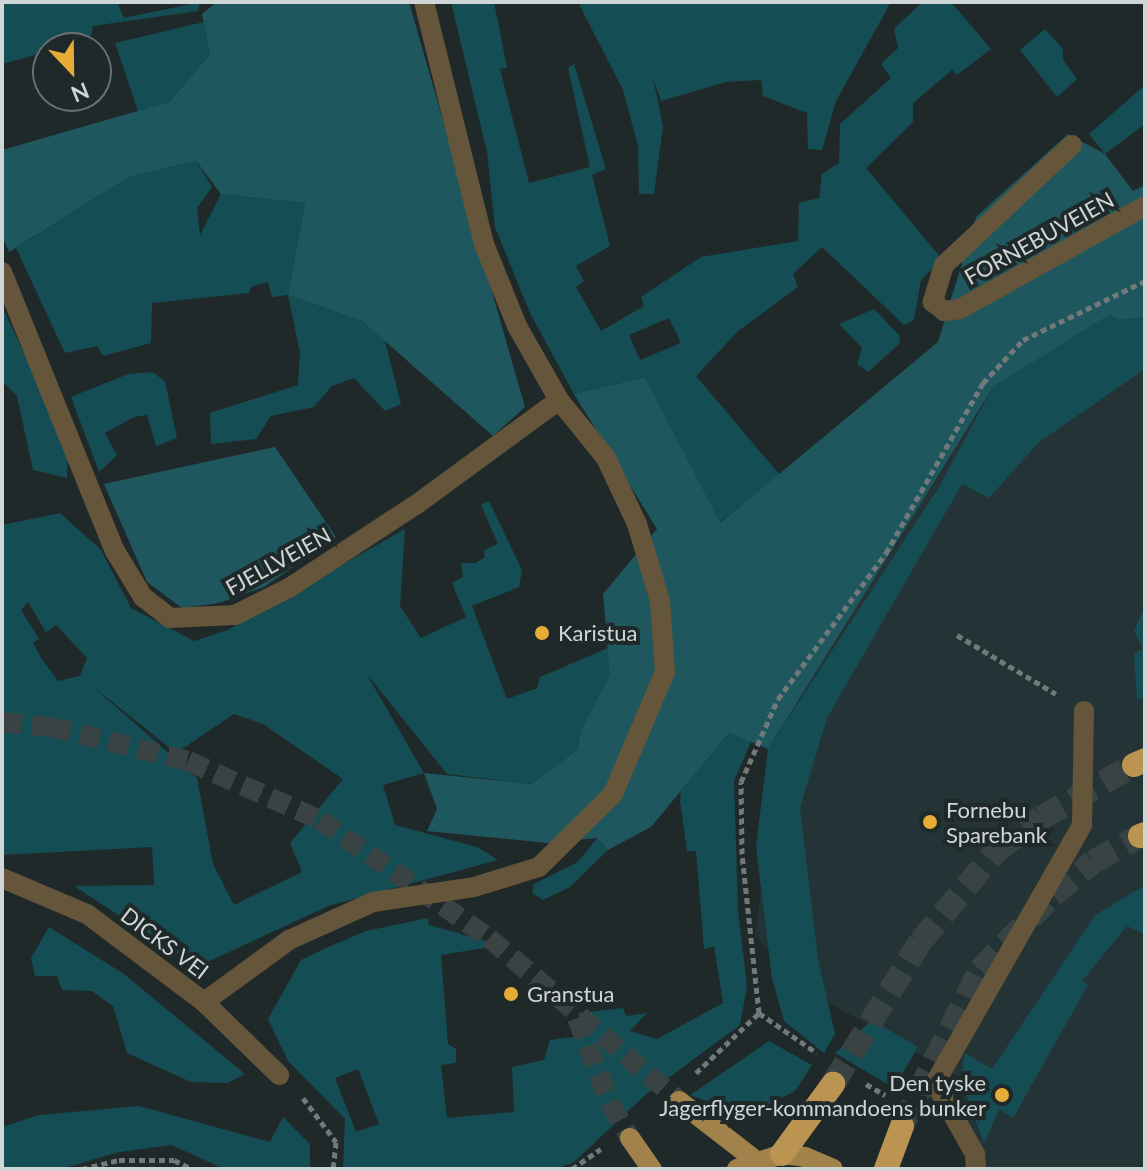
<!DOCTYPE html>
<html>
<head>
<meta charset="utf-8">
<style>
  body { margin:0 }
  #map { position:relative; width:1147px; height:1171px; overflow:hidden; background:#20292a; font-family:Lato,sans-serif }
  div>[style] { position:absolute }
  [style*='--x'] { left:calc(var(--x)*1px); top:calc(var(--y)*1px); width:calc(var(--w)*1px); rotate:calc(var(--a)*1deg) }
  .built>* { inset:0; background:#243436 }
  .green>* { inset:0; background:#154d54 }
  .forest>* { inset:0; background:#1f575e }
  .major-tunnel>* { height:20px; margin-top:-10px; transform-origin:0; background:repeating-linear-gradient(90deg,#3a4344 0 20px,transparent 0 30px) }
  .highway-tunnel>* { height:24px; margin-top:-12px; transform-origin:0; background:repeating-linear-gradient(90deg,#3a4344 0 24px,transparent 0 36px) }
  .path>* { height:5px; margin-top:-2.5px; transform-origin:0; background:repeating-linear-gradient(90deg,#72797a 0 6px,transparent 0 10px) }
  .minor>* { height:20px; margin:-10px; padding:0 10px; transform-origin:10px; border-radius:10px; background:#65553b }
  .major>* { height:20px; margin:-10px; padding:0 10px; transform-origin:10px; border-radius:10px; background:#a2824b }
  .highway>* { height:24px; margin:-12px; padding:0 12px; transform-origin:12px; border-radius:12px; background:#ba9450 }
  .dots>* { width:22px; height:22px; translate:-50% -50%; box-sizing:border-box; border:4px solid #20292a; border-radius:50% }
  span { translate:-50% -50%; white-space:nowrap; text-align:center; line-height:1.15; -webkit-text-stroke:8px #20292a; paint-order:stroke }
  .street-label { font-size:22px; color:#d0d5d6 }
  .poi-label { font-size:22px; color:#d0d5d6 }
  .left { translate:0 -50%; text-align:left }
  .right { translate:-100% -50%; text-align:right }
  .frame { position:absolute; inset:0; border:4px solid #d0d5d6; pointer-events:none }
  .north { position:absolute; left:32px; top:32px; width:80px; height:80px; box-sizing:border-box; background:#20292a; border:2px solid #666e6f; border-radius:50%; rotate:158deg; font-size:22px; font-weight:700; line-height:32px; text-align:center; color:#d0d5d6 }
  .north::after { content:''; display:block; margin:auto; width:28px; height:36px; background:#e7ac36; clip-path:polygon(50% 0,100% 100%,50% 72%,0 100%) }
</style>
</head>
<body>
<div id="map">
  <div class="built">
    <div style="clip-path:polygon(1145px 280px,1145px 1169px,966px 1169px,961px 1078px,805px 989px,755px 936px,791px 648px,951px 397px)"></div>
  </div>
  <div class="green">
    <div style="clip-path:polygon(2px 2px,117px 2px,124px 18px,200px 2px,198px 11px,93px 26px,90px 40px,2px 64px)"></div>
    <div style="clip-path:polygon(evenodd,451px 2px,494px 2px,507px 68px,500px 69px,529px 183px,590px 167px,568px 68px,574px 64px,606px 169px,592px 175px,610px 246px,576px 266px,584px 281px,576px 287px,601px 331px,644px 306px,641px 297px,701px 257px,798px 241px,799px 203px,819px 198px,822px 174px,839px 163px,840px 124px,891px 78px,881px 64px,898px 48px,894px 29px,922px 2px,951px 2px,991px 49px,957px 75px,952px 70px,913px 103px,913px 122px,866px 168px,942px 259px,921px 280px,914px 320px,904px 325px,822px 247px,793px 274px,798px 287px,738px 331px,696px 376px,780px 475px,719px 523px,645px 377px,574px 394px,530px 313px,495px 227px,487px 152px,451px 2px,669px 318px,681px 343px,640px 360px,629px 335px,669px 318px)"></div>
    <div style="clip-path:polygon(578px 2px,891px 2px,836px 101px,822px 150px,808px 149px,807px 113px,763px 96px,761px 80px,726px 82px,661px 101px,653px 78px,663px 126px,654px 194px,639px 194px,638px 146px,623px 90px)"></div>
    <div style="clip-path:polygon(204px 22px,210px 54px,169px 102px,138px 111px,115px 43px)"></div>
    <div style="clip-path:polygon(1045px 29px,1063px 49px,1063px 60px,1077px 79px,1057px 97px,1020px 50px)"></div>
    <div style="clip-path:polygon(1145px 85px,1145px 124px,1105px 154px,1089px 134px)"></div>
    <div style="clip-path:polygon(196px 161px,212px 187px,197px 208px,200px 235px,221px 194px,305px 203px,288px 295px,362px 321px,385px 341px,401px 404px,385px 411px,354px 378px,332px 386px,314px 407px,271px 416px,256px 439px,211px 444px,210px 413px,298px 385px,300px 353px,288px 295px,272px 297px,268px 282px,251px 287px,249px 293px,152px 303px,151px 343px,103px 356px,97px 346px,65px 353px,16px 248px,129px 177px)"></div>
    <div style="clip-path:polygon(2px 306px,68px 448px,67px 478px,33px 470px,17px 396px,2px 381px)"></div>
    <div style="clip-path:polygon(874px 309px,900px 336px,899px 344px,868px 372px,857px 364px,862px 348px,839px 324px)"></div>
    <div style="clip-path:polygon(1109px 315px,1120px 320px,1145px 317px,1145px 369px,1039px 442px,989px 498px,962px 484px,827px 718px,800px 808px,818px 959px,835px 1034px,824px 1053px,784px 1021px,772px 978px,756px 847px,768px 749px,939px 487px,993px 387px)"></div>
    <div style="clip-path:polygon(152px 372px,165px 381px,177px 438px,156px 446px,147px 415px,134px 417px,105px 433px,117px 455px,99px 472px,71px 397px,128px 374px)"></div>
    <div style="clip-path:polygon(evenodd,489px 501px,522px 570px,519px 587px,472px 606px,507px 699px,537px 688px,540px 677px,608px 648px,611px 675px,581px 730px,577px 750px,532px 784px,447px 774px,366px 673px,424px 773px,383px 785px,395px 825px,477px 847px,498px 860px,328px 906px,197px 967px,74px 886px,154px 885px,152px 847px,2px 855px,2px 525px,60px 513px,101px 550px,131px 608px,194px 641px,228px 630px,405px 529px,400px 606px,421px 638px,466px 617px,452px 583px,463px 577px,461px 563px,475px 563px,485px 557px,484px 550px,498px 544px,481px 505px,489px 501px,28px 602px,46px 632px,56px 625px,87px 658px,80px 676px,58px 681px,41px 658px,33px 642px,39px 639px,21px 610px,28px 602px,489px 501px,91px 685px,176px 753px,234px 714px,263px 724px,343px 779px,290px 843px,302px 872px,234px 905px,213px 864px,197px 778px,91px 685px)"></div>
    <div style="clip-path:polygon(1145px 606px,1145px 697px,1137px 700px,1134px 654px,1143px 649px,1134px 631px)"></div>
    <div style="clip-path:polygon(evenodd,729px 733px,751px 742px,734px 781px,738px 910px,747px 986px,740px 1025px,644px 1096px,574px 1162px,556px 1169px,343px 1169px,345px 1119px,288px 1061px,268px 1019px,301px 960px,326px 948px,366px 931px,428px 918px,429px 925px,486px 941px,484px 948px,441px 955px,448px 1044px,456px 1049px,456px 1063px,441px 1065px,447px 1118px,514px 1112px,512px 1067px,544px 1060px,550px 1040px,579px 1036px,579px 1013px,623px 1008px,626px 1016px,647px 1013px,630px 1031px,657px 1039px,723px 1003px,714px 946px,704px 949px,696px 851px,687px 851px,680px 801px,681px 791px,729px 733px,358px 1069px,379px 1124px,356px 1132px,335px 1078px,358px 1069px)"></div>
    <div style="clip-path:polygon(597px 838px,608px 850px,570px 887px,543px 900px,532px 893px,534px 884px,578px 862px)"></div>
    <div style="clip-path:polygon(1145px 885px,1145px 934px,1127px 926px,1082px 981px,1088px 985px,1013px 1118px,999px 1109px,984px 1144px,961px 1080px,965px 1053px,992px 1069px,1095px 915px)"></div>
    <div style="clip-path:polygon(49px 927px,124px 974px,245px 1074px,227px 1083px,191px 1082px,127px 1053px,113px 1006px,92px 991px,62px 990px,57px 976px,35px 976px,31px 958px)"></div>
    <div style="clip-path:polygon(872px 1020px,918px 1047px,894px 1088px,835px 1053px)"></div>
    <div style="clip-path:polygon(769px 1041px,812px 1065px,795px 1091px,759px 1109px,736px 1112px,690px 1095px)"></div>
    <div style="clip-path:polygon(139px 1106px,270px 1142px,283px 1117px,310px 1144px,310px 1169px,224px 1169px,172px 1145px,119px 1152px,61px 1169px,2px 1169px,2px 1127px,39px 1115px)"></div>
  </div>
  <div class="forest">
    <div style="clip-path:polygon(217px 2px,409px 2px,525px 407px,493px 436px,362px 321px,288px 295px,305px 203px,221px 194px,196px 161px,129px 177px,9px 252px,2px 237px,2px 150px,169px 102px,210px 54px,202px 14px)"></div>
    <div style="clip-path:polygon(1068px 134px,1105px 154px,1133px 191px,1145px 185px,1145px 317px,1120px 320px,1109px 315px,993px 387px,768px 749px,729px 733px,651px 827px,608px 850px,597px 838px,548px 843px,427px 831px,437px 809px,424px 773px,532px 784px,577px 750px,581px 730px,610px 675px,603px 594px,657px 529px,574px 394px,645px 377px,720px 523px,938px 342px,976px 217px)"></div>
    <div style="clip-path:polygon(275px 447px,336px 537px,264px 587px,219px 603px,182px 608px,147px 582px,104px 484px)"></div>
  </div>
  <div class="major-tunnel">
    <div style="--x:2;--y:722;--w:49;--a:5.8"></div>
    <div style="--x:51;--y:727;--w:141;--a:13.9"></div>
    <div style="--x:188;--y:761;--w:145;--a:24.1"></div>
    <div style="--x:320;--y:820;--w:206;--a:34.9"></div>
    <div style="--x:489;--y:938;--w:250;--a:40.6"></div>
    <div style="--x:577;--y:1018;--w:91;--a:68.8"></div>
    <div style="--x:610;--y:1103;--w:40;--a:60.3"></div>
  </div>
  <div class="highway-tunnel">
    <div style="--x:833;--y:1084;--w:167;--a:-58.5"></div>
    <div style="--x:920;--y:942;--w:119;--a:-50.1"></div>
    <div style="--x:996;--y:851;--w:56;--a:-36.3"></div>
    <div style="--x:1041;--y:818;--w:107;--a:-29.7"></div>
    <div style="--x:902;--y:1126;--w:174;--a:-63.4"></div>
    <div style="--x:980;--y:970;--w:105;--a:-45.8"></div>
    <div style="--x:1053;--y:895;--w:52;--a:-39.5"></div>
    <div style="--x:1093;--y:862;--w:54;--a:-29"></div>
  </div>
  <div class="path">
    <div style="--x:957;--y:635;--w:115;--a:30.8"></div>
    <div style="--x:759;--y:1013;--w:70;--a:34.6"></div>
    <div style="--x:696;--y:1073;--w:87;--a:-43.6"></div>
    <div style="--x:759;--y:1013;--w:160;--a:-96.1"></div>
    <div style="--x:742;--y:854;--w:72;--a:-90.8"></div>
    <div style="--x:741;--y:782;--w:91;--a:-66"></div>
    <div style="--x:778;--y:699;--w:182;--a:-53.5"></div>
    <div style="--x:886;--y:553;--w:196;--a:-60.3"></div>
    <div style="--x:983;--y:383;--w:59;--a:-47.1"></div>
    <div style="--x:1023;--y:340;--w:136;--a:-25.8"></div>
    <div style="--x:866;--y:1084;--w:22;--a:30"></div>
    <div style="--x:303;--y:1098;--w:55;--a:53.1"></div>
    <div style="--x:336;--y:1142;--w:27;--a:96"></div>
    <div style="--x:82;--y:1169;--w:38;--a:-14"></div>
    <div style="--x:119;--y:1160;--w:55;--a:0"></div>
    <div style="--x:174;--y:1160;--w:20;--a:27"></div>
    <div style="--x:572;--y:1169;--w:35;--a:-35"></div>
  </div>
  <div class="minor">
    <div style="--x:1072;--y:145;--w:175;--a:136.8"></div>
    <div style="--x:944;--y:265;--w:39;--a:107"></div>
    <div style="--x:933;--y:302;--w:14;--a:39"></div>
    <div style="--x:944;--y:311;--w:16;--a:-7"></div>
    <div style="--x:960;--y:309;--w:212;--a:-29.1"></div>
    <div style="--x:2;--y:272;--w:301;--a:68"></div>
    <div style="--x:115;--y:551;--w:54;--a:58.7"></div>
    <div style="--x:143;--y:597;--w:34;--a:38"></div>
    <div style="--x:170;--y:618;--w:65;--a:-2.6"></div>
    <div style="--x:235;--y:615;--w:60;--a:-26.6"></div>
    <div style="--x:289;--y:588;--w:153;--a:-33.3"></div>
    <div style="--x:417;--y:504;--w:176;--a:-36.2"></div>
    <div style="--x:2;--y:878;--w:92;--a:23"></div>
    <div style="--x:87;--y:914;--w:146;--a:36.9"></div>
    <div style="--x:204;--y:1002;--w:105;--a:44.2"></div>
    <div style="--x:204;--y:1002;--w:105;--a:-36.1"></div>
    <div style="--x:289;--y:940;--w:92;--a:-24.3"></div>
    <div style="--x:373;--y:902;--w:102;--a:-8.4"></div>
    <div style="--x:474;--y:887;--w:68;--a:-17.1"></div>
    <div style="--x:539;--y:867;--w:104;--a:-44.6"></div>
    <div style="--x:613;--y:794;--w:133;--a:-66.9"></div>
    <div style="--x:665;--y:672;--w:71;--a:-94"></div>
    <div style="--x:660;--y:601;--w:80;--a:-106.6"></div>
    <div style="--x:637;--y:524;--w:73;--a:-115.2"></div>
    <div style="--x:606;--y:458;--w:75;--a:-129"></div>
    <div style="--x:559;--y:400;--w:85;--a:-119.6"></div>
    <div style="--x:517;--y:326;--w:88;--a:-111.9"></div>
    <div style="--x:484;--y:244;--w:249;--a:-103.9"></div>
    <div style="--x:976;--y:1169;--w:15;--a:-94"></div>
    <div style="--x:975;--y:1154;--w:81;--a:-119.4"></div>
    <div style="--x:935;--y:1083;--w:297;--a:-60.3"></div>
    <div style="--x:1082;--y:825;--w:114;--a:-89"></div>
  </div>
  <div class="major">
    <div style="--x:679;--y:1101;--w:96;--a:37.8"></div>
    <div style="--x:630;--y:1138;--w:38;--a:55"></div>
    <div style="--x:737;--y:1169;--w:47;--a:-18.4"></div>
    <div style="--x:782;--y:1154;--w:23;--a:7"></div>
    <div style="--x:805;--y:1157;--w:30;--a:23"></div>
  </div>
  <div class="highway">
    <div style="--x:1134;--y:765;--w:12;--a:-24"></div>
    <div style="--x:1140;--y:836;--w:5;--a:-22"></div>
    <div style="--x:782;--y:1154;--w:87;--a:-53.9"></div>
    <div style="--x:886;--y:1169;--w:46;--a:-69.6"></div>
  </div>
  <div class="dots">
    <div style="left:542px;top:633px;background:#e7ac36"></div>
    <div style="left:930px;top:822px;background:#e7ac36"></div>
    <div style="left:511px;top:994px;background:#e7ac36"></div>
    <div style="left:1002px;top:1095px;background:#e7ac36"></div>
  </div>
  <div class="street-label">
    <span style="left:1039px;top:238px;rotate:-29deg">FORNEBUVEIEN</span>
    <span style="left:278px;top:561px;rotate:-29deg">FJELLVEIEN</span>
    <span style="left:165px;top:943px;rotate:37deg">DICKS VEI</span>
  </div>
  <div class="poi-label">
    <span class="left" style="left:558px;top:633px">Karistua</span>
    <span class="left" style="left:946px;top:822px">Fornebu<br>Sparebank</span>
    <span class="left" style="left:527px;top:994px">Granstua</span>
    <span class="right" style="left:986px;top:1095px">Den tyske<br>Jagerflyger-kommandoens bunker</span>
  </div>
  <div class="frame"></div>
  <div class="north">N</div>
</div>
</body>
</html>
